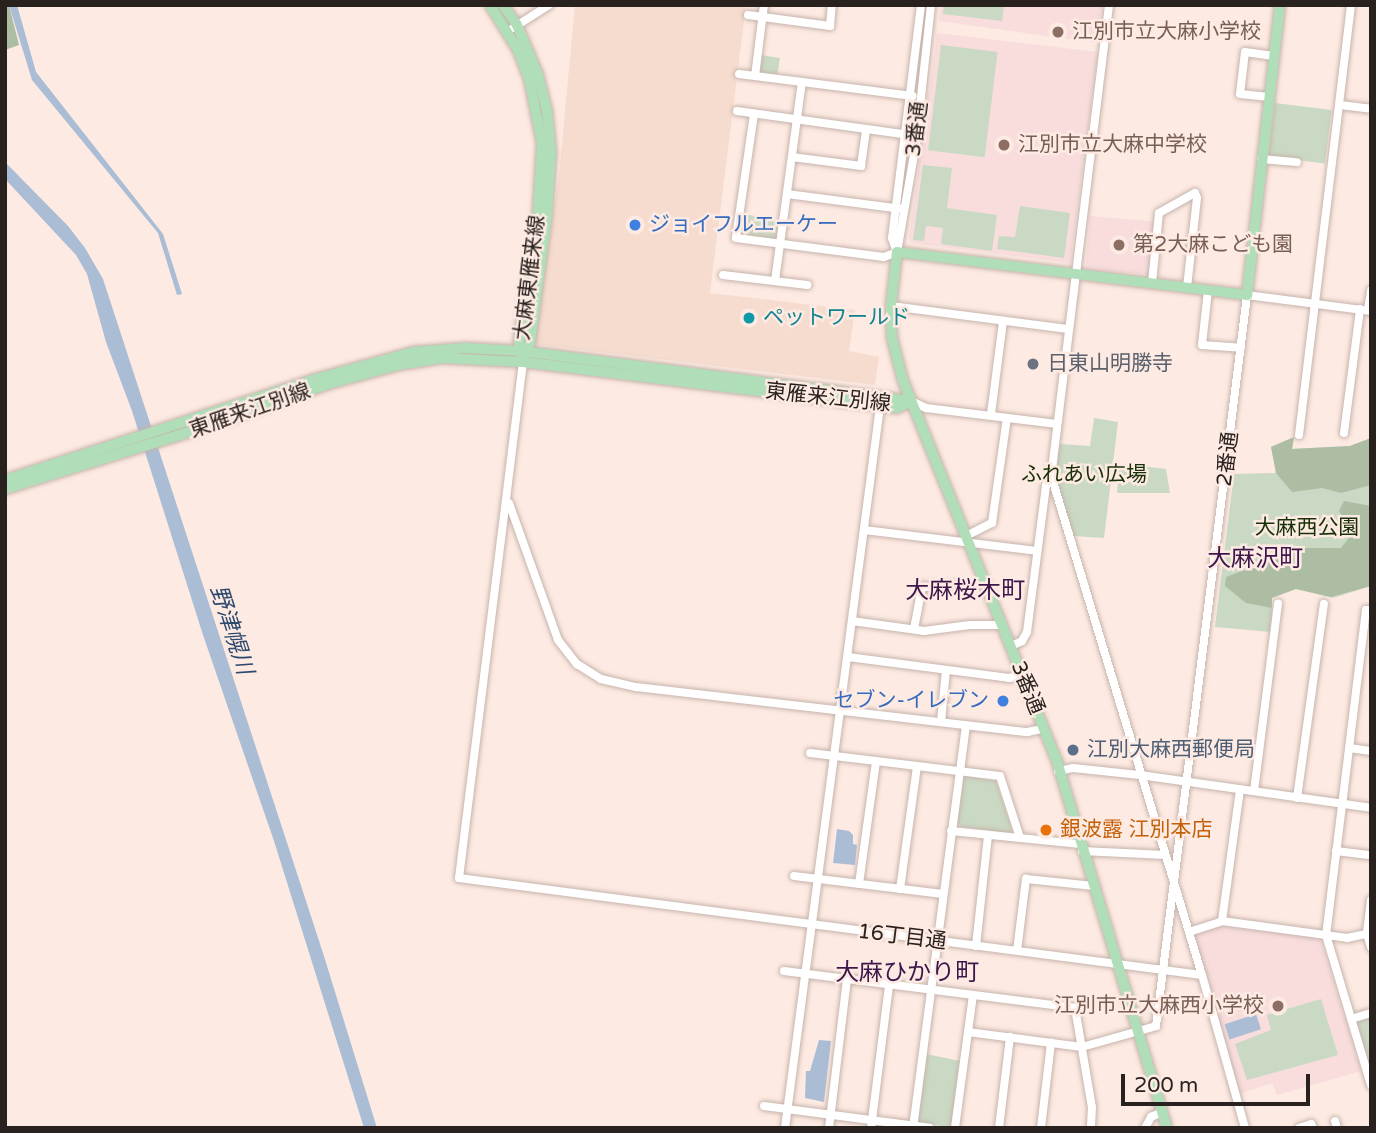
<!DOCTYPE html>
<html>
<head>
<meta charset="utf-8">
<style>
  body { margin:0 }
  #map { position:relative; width:1376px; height:1133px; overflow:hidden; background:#fdeae2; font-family:"Varela Round","Noto Sans JP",sans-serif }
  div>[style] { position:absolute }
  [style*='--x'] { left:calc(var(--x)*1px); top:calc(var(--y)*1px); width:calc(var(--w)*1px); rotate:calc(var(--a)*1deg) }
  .built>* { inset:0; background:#f6dccf }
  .education>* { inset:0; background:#f8dddc; transform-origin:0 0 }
  .green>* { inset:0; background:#cad9c3; transform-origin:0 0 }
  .forest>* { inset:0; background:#acbda4 }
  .water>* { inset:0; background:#aabdd5; transform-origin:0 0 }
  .roads { filter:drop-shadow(0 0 2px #c6b4ac) drop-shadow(0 0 2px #c6b4ac) }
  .minor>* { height:8px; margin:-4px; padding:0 4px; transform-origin:4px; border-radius:4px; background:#fff }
  .major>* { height:10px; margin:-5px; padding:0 5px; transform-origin:5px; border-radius:5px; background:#b0deb9 }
  .dots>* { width:19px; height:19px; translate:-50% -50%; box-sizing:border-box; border:4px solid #fdeae2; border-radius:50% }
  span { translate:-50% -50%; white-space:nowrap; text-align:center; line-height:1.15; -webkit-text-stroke:5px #fdeae2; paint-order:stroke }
  .education-label { font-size:21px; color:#785e54 }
  .left { translate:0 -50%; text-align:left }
  .right { translate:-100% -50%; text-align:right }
  .street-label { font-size:21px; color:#28211e }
  .shop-label { font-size:21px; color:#366cbe }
  .culture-label { font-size:21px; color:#0d838f }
  .worship-label { font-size:21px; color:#5b616d }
  .park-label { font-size:21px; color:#183008 }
  .service-label { font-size:21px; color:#4e5e75 }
  .food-label { font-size:21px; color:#c56008 }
  .water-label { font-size:23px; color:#2d496d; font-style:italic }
  .quarter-label { font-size:24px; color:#3d164b }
  .frame { position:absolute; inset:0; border:7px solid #28211e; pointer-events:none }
  .scale { position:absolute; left:1121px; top:1074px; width:189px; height:32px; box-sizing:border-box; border:4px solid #28211e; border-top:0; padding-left:9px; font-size:21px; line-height:24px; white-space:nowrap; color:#28211e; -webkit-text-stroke:5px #fdeae2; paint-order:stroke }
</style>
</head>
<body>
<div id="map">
  <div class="built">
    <div style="clip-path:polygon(575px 5px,746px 5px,710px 293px,855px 310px,849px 351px,879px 357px,875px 385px,534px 344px,559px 175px)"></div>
  </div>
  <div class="education">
    <div style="clip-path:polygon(941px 5px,1102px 5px,1097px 43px,939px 21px)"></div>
    <div style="clip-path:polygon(937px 33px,1098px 52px,1070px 263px,911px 243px,909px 238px)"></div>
    <div style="left:1090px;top:216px;width:64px;height:53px;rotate:5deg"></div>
    <div style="clip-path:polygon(1217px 926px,1320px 937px,1361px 1071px,1277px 1095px,1272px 1083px,1240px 1094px,1192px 934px)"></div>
  </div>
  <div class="green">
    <div style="clip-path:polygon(944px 5px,1004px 5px,1002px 21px,943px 14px)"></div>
    <div style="left:941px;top:45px;width:57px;height:106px;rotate:7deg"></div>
    <div style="clip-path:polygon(760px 55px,780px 58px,777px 76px,762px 73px,758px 69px)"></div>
    <div style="left:1275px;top:103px;width:57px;height:54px;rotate:7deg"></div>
    <div style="clip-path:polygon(923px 165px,952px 168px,947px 208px,997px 215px,992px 251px,941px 244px,943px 228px,926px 226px,924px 241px,913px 240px)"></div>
    <div style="clip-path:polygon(1020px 206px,1070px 213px,1064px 258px,997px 249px,999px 236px,1015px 237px)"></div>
    <div style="clip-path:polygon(743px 214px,779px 220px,777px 240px,749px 236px,750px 228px,742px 227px)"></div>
    <div style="clip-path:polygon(1094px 418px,1118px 422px,1104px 538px,1074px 536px,1054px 476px,1059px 444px,1090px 446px)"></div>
    <div style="clip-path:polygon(1294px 437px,1292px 449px,1350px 446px,1371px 438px,1371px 586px,1333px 598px,1296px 589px,1269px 598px,1272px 610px,1271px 632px,1215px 627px,1234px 474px,1276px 473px,1271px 447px)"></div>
    <div style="clip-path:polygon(1124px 464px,1166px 469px,1170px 493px,1117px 493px,1119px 468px)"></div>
    <div style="clip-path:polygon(965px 776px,996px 781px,1012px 830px,1008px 833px,962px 827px,957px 822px,961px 779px)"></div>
    <div style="clip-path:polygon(1321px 999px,1338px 1055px,1247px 1080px,1235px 1044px,1271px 1030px,1267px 1015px)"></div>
    <div style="clip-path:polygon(1371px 1017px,1371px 1068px,1369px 1069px,1355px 1021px)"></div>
    <div style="clip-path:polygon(926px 1054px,960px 1061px,951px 1125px,946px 1127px,918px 1122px)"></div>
  </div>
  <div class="forest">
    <div style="clip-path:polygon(5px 5px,9px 5px,19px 45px,5px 50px)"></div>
    <div style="clip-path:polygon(1294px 437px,1292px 449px,1350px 446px,1371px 438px,1371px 485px,1341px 493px,1322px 488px,1292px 492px,1276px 473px,1271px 447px)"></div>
    <div style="clip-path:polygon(1344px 501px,1371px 506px,1371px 586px,1331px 597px,1296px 589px,1272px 598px,1272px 608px,1246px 603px,1225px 586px,1226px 577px,1255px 566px,1278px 548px,1341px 548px,1352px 534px,1339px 511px)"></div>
  </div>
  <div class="water">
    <div style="clip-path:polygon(9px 5px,17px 5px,36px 72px,163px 234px,182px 294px,177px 295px,158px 233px,32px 80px)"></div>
    <div style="clip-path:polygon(5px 162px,68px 226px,85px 248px,103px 279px,323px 953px,377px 1128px,364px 1128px,274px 841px,203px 635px,132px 411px,106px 342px,87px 274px,76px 255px,5px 179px)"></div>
    <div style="clip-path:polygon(837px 829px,849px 831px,853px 835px,853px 844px,857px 845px,855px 865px,833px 863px)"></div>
    <div style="left:1256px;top:1014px;width:16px;height:33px;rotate:72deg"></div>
    <div style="clip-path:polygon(819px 1040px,831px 1041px,824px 1102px,805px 1098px,806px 1071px,810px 1071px)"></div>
  </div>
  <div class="roads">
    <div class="minor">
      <div style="--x:1109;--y:5;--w:474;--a:97"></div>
      <div style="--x:1051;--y:475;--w:522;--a:73.2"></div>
      <div style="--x:1202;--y:975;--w:159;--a:74.3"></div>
      <div style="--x:748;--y:15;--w:83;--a:7.6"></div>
      <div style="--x:830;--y:26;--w:21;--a:-85"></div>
      <div style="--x:513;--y:28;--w:43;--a:-32.6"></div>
      <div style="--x:739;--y:74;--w:175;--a:7.2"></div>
      <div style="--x:755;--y:76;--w:72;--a:-82.8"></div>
      <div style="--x:1269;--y:97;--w:29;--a:-174"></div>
      <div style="--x:1240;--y:94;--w:42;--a:-83.2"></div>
      <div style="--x:1245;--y:52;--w:29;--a:8"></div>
      <div style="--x:1340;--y:105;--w:31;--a:7"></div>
      <div style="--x:737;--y:111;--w:176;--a:7.9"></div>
      <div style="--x:754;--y:114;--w:125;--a:98.3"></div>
      <div style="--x:736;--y:238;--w:149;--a:7.3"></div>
      <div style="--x:884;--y:257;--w:14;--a:-21"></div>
      <div style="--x:792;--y:157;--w:70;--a:7.4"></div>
      <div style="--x:861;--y:166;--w:37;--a:-82"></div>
      <div style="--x:1261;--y:159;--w:36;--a:5"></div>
      <div style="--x:787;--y:194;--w:116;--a:7.4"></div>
      <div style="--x:897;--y:252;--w:111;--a:-80.1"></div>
      <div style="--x:916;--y:143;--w:139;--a:-83.8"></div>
      <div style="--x:897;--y:252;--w:15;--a:-110"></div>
      <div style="--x:892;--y:238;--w:235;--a:-82.9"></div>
      <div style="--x:723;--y:275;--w:85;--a:6.8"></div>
      <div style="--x:775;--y:281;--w:201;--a:-82.3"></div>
      <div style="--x:1152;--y:283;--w:70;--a:-84.3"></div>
      <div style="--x:1159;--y:213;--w:41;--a:-29.1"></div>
      <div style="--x:1195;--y:193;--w:5;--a:68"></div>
      <div style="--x:1197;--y:198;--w:90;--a:96.4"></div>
      <div style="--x:1208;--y:290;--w:55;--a:96.2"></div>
      <div style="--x:1202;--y:345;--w:39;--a:4"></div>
      <div style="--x:891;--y:306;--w:178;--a:7.4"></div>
      <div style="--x:1368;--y:310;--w:20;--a:-81"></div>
      <div style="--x:523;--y:362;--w:520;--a:97.07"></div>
      <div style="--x:459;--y:878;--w:749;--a:7.44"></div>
      <div style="--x:911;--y:401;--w:17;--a:25"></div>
      <div style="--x:926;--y:408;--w:132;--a:7"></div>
      <div style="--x:991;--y:414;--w:94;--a:-82.6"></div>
      <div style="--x:1344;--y:433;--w:125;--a:-82.6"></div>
      <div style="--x:1299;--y:435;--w:433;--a:-83.1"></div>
      <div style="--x:509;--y:503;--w:145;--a:70.3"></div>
      <div style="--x:558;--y:640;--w:31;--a:52"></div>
      <div style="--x:577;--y:664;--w:28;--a:32"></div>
      <div style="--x:601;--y:679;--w:36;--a:13"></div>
      <div style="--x:636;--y:687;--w:394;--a:6.6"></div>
      <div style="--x:1027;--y:732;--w:16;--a:-11"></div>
      <div style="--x:864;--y:530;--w:174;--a:6.9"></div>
      <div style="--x:966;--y:536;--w:29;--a:-27"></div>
      <div style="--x:992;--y:523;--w:106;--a:-81.9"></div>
      <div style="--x:1371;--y:610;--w:5;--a:180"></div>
      <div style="--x:1366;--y:610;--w:327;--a:97"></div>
      <div style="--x:1326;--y:935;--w:157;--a:73.3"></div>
      <div style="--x:852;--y:621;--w:73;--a:7.9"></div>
      <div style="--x:924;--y:631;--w:46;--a:-7.4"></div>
      <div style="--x:970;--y:625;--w:32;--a:0"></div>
      <div style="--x:914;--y:629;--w:43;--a:-79.2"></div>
      <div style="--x:922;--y:587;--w:63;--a:-2.7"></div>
      <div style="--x:1011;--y:646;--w:12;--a:-24"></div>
      <div style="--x:1022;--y:641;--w:10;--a:-61"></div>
      <div style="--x:1027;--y:632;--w:148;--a:-82.6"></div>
      <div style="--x:1046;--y:485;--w:11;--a:-63"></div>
      <div style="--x:848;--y:657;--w:162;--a:7.4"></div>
      <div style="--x:1009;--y:678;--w:13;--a:-13"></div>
      <div style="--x:941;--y:722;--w:52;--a:-84.5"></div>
      <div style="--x:1349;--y:748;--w:22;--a:8"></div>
      <div style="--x:810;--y:753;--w:191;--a:6.9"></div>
      <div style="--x:1000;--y:776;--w:65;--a:72.1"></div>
      <div style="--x:1058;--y:771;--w:15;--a:-11"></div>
      <div style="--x:1073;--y:768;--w:67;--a:6"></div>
      <div style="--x:1140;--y:775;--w:233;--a:8.1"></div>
      <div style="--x:1254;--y:791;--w:189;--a:-82.7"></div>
      <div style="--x:1297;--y:798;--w:196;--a:-82.1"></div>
      <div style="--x:951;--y:831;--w:130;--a:5.8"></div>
      <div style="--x:1082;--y:851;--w:83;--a:2.8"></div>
      <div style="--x:1336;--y:851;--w:35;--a:7"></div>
      <div style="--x:794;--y:876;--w:150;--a:6.9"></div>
      <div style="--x:859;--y:884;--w:124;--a:-82.1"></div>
      <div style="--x:900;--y:889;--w:124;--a:-82.1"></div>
      <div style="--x:1371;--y:900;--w:34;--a:97"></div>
      <div style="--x:1367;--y:934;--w:14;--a:73"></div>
      <div style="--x:1222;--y:921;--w:133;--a:-82.2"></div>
      <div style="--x:1189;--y:932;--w:35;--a:-18"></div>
      <div style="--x:1222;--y:921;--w:126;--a:7.7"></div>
      <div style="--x:1347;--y:938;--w:25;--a:-12"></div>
      <div style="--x:976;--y:946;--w:112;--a:-83.8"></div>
      <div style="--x:1017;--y:951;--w:73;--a:-82.9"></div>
      <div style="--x:1026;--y:879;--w:68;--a:5.9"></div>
      <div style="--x:784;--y:971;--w:293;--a:7.2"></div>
      <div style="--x:1075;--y:1008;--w:100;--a:80.3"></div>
      <div style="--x:1092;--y:1107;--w:21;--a:93"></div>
      <div style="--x:1351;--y:1019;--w:21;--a:-17"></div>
      <div style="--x:968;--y:1032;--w:115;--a:7.5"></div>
      <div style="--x:1082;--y:1047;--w:77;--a:-15.8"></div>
      <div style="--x:1156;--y:1026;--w:737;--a:-82.9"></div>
      <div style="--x:1247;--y:295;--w:125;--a:7.4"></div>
      <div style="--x:764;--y:1106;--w:167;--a:7.5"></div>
      <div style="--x:1335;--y:1121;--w:7;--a:74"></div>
      <div style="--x:785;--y:1128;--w:728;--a:-82.5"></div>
      <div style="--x:829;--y:1128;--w:150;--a:-83.1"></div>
      <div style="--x:871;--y:1128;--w:144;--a:-82.8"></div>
      <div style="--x:913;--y:1128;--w:406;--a:-82.5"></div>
      <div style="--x:955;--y:1128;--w:134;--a:-82.3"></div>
      <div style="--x:999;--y:1128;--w:92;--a:-83.1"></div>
      <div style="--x:1041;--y:1128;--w:86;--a:-83.3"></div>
      <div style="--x:1145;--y:1128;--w:13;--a:-61"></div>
      <div style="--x:1151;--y:1117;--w:12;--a:-24"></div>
      <div style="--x:1299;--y:1128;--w:13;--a:-18"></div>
      <div style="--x:1311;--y:1124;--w:4;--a:63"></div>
    </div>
    <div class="major">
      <div style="--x:490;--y:5;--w:53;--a:58.1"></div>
      <div style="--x:518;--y:50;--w:30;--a:69"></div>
      <div style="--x:529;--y:78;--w:66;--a:78.7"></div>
      <div style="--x:542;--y:143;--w:70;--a:93.3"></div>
      <div style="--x:538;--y:213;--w:130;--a:98.4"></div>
      <div style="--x:519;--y:342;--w:16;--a:79"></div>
      <div style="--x:503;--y:5;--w:24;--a:55"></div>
      <div style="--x:517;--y:25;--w:54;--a:67.2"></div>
      <div style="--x:538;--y:75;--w:36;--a:76"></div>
      <div style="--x:547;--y:110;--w:43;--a:84.7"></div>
      <div style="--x:551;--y:153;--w:61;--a:93.8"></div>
      <div style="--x:547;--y:214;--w:130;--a:97.5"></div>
      <div style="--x:530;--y:343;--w:16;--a:112"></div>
      <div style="--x:5;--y:480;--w:323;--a:-18"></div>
      <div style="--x:312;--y:380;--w:106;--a:-15.4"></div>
      <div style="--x:414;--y:352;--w:51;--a:-4.5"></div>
      <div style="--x:465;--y:348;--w:56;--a:3.1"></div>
      <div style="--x:521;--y:351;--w:393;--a:7.3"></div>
      <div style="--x:5;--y:489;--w:200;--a:-17.2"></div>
      <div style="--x:196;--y:430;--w:140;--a:-19.2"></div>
      <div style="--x:328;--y:384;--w:73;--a:-15.2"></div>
      <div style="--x:398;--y:365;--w:44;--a:-9.2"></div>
      <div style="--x:441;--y:358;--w:82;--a:2.8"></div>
      <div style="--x:523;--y:362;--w:377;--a:7"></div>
      <div style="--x:897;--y:408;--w:16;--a:-27"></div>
      <div style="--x:1167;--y:1128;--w:385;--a:-106.7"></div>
      <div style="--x:1056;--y:759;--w:408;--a:-112"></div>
      <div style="--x:903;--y:381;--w:44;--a:-104.3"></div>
      <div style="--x:892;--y:338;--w:32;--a:-92"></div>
      <div style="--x:891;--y:306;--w:54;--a:-83.7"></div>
      <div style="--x:897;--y:252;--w:353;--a:7"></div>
      <div style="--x:1247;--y:295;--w:292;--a:-83.5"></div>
    </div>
  </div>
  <div class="dots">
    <div style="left:1058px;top:32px;background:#8d6e63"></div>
    <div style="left:1004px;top:145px;background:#8d6e63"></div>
    <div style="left:635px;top:225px;background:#3f7fe0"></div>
    <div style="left:1119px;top:245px;background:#8d6e63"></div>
    <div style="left:749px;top:318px;background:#0f9aa8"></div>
    <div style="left:1033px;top:364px;background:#6b7280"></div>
    <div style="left:1003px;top:701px;background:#3f7fe0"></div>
    <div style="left:1073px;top:750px;background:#5c6f8a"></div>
    <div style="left:1046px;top:830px;background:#e8710a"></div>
    <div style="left:1278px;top:1006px;background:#8d6e63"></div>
  </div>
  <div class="education-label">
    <span class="left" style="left:1072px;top:32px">江別市立大麻小学校</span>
    <span class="left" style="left:1018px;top:145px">江別市立大麻中学校</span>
    <span class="left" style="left:1133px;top:245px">第2大麻こども園</span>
    <span class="right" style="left:1264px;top:1006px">江別市立大麻西小学校</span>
  </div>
  <div class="street-label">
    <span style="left:917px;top:129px;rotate:-83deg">3番通</span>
    <span style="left:530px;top:278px;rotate:-83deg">大麻東雁来線</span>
    <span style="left:828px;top:398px;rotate:6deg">東雁来江別線</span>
    <span style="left:250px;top:411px;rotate:-19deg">東雁来江別線</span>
    <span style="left:1228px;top:459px;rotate:-83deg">2番通</span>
    <span style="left:1027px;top:688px;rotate:68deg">3番通</span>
    <span style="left:902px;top:937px;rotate:7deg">16丁目通</span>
  </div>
  <div class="shop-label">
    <span class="left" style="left:649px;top:225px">ジョイフルエーケー</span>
    <span class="right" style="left:989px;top:701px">セブン-イレブン</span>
  </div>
  <div class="culture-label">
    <span class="left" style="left:763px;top:318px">ペットワールド</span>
  </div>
  <div class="worship-label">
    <span class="left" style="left:1047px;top:364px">日東山明勝寺</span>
  </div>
  <div class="park-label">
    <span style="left:1084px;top:475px">ふれあい広場</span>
    <span style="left:1307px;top:528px">大麻西公園</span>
  </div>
  <div class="service-label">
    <span class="left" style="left:1087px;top:750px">江別大麻西郵便局</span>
  </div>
  <div class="food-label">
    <span class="left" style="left:1060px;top:830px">銀波露 江別本店</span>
  </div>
  <div class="water-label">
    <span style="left:231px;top:630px;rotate:72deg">野津幌川</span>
  </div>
  <div class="quarter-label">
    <span style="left:1255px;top:559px">大麻沢町</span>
    <span style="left:965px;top:591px">大麻桜木町</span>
    <span style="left:907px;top:973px">大麻ひかり町</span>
  </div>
  <div class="frame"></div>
  <div class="scale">200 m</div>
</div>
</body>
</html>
